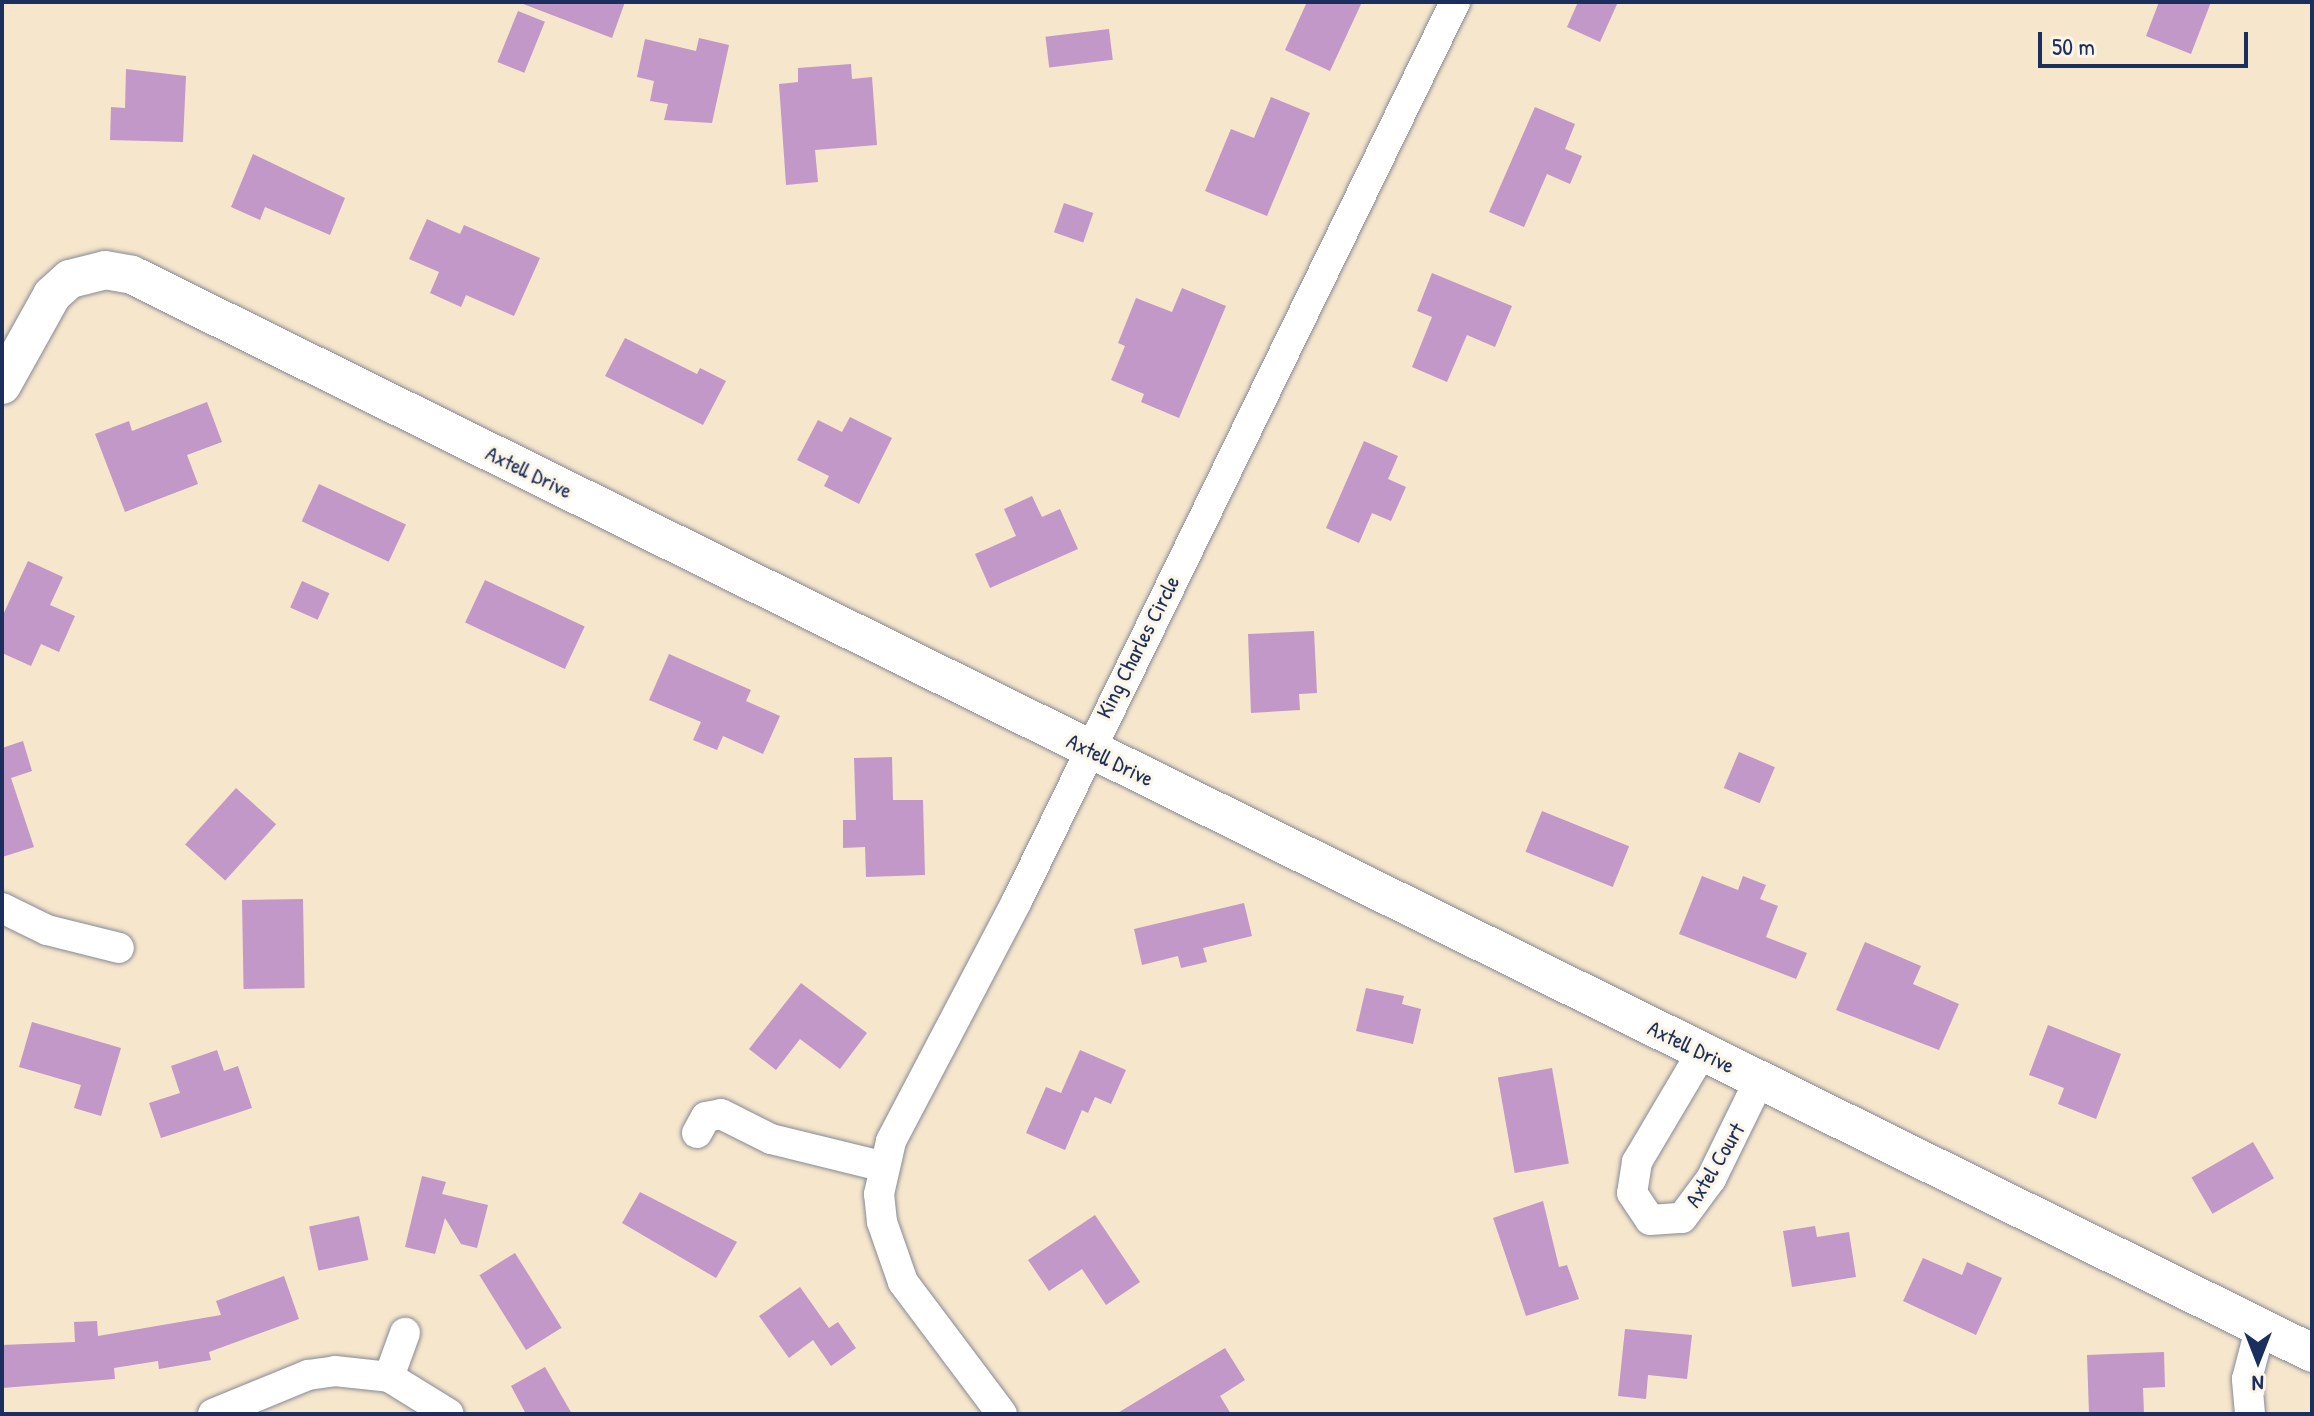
<!DOCTYPE html>
<html>
<head>
<meta charset="utf-8">
<style>
  body { margin:0 }
  #map { position:relative; width:2314px; height:1416px; overflow:hidden; background:#f6e6cc; font-family:"Patrick Hand",sans-serif }
  div>[style] { position:absolute }
  [style*='--x'] { left:calc(var(--x)*1px); top:calc(var(--y)*1px); width:calc(var(--w)*1px); rotate:calc(var(--a)*1deg) }
  .building>* { inset:0; background:#c198c8; transform-origin:0 0 }
  .roads { filter:drop-shadow(0 0 2px #888a95) drop-shadow(0 0 2px #888a95) }
  .minor>* { height:30px; margin:-15px; padding:0 15px; transform-origin:15px; border-radius:15px; background:#fff }
  .tertiary>* { height:38px; margin:-19px; padding:0 19px; transform-origin:19px; border-radius:19px; background:#fff }
  span { translate:-50% -50%; white-space:nowrap; text-align:center; line-height:1.15; -webkit-text-stroke:6px #fcf5e5; paint-order:stroke }
  .street-label { font-size:22px; color:#1b2f5e }
  .frame { position:absolute; inset:0; border:4px solid #1b2f5e; pointer-events:none }
  .north { position:absolute; left:2218px; top:1320px; width:80px; height:80px; -webkit-text-stroke:6px #fcf5e5; paint-order:stroke; rotate:180deg; font-size:22px; font-weight:700; line-height:32px; text-align:center; color:#1b2f5e }
  .north::after { content:''; display:block; margin:auto; width:28px; height:36px; background:#1b2f5e; clip-path:polygon(50% 0,100% 100%,50% 72%,0 100%) }
  .scale { position:absolute; left:2038px; top:32px; width:210px; height:36px; box-sizing:border-box; border:4px solid #1b2f5e; border-top:0; padding-left:10px; font-size:24px; line-height:28px; white-space:nowrap; color:#1b2f5e; -webkit-text-stroke:6px #fcf5e5; paint-order:stroke }
</style>
</head>
<body>
<div id="map">
  <div class="building">
    <div style="clip-path:polygon(518px 2px,625px 2px,612px 38px)"></div>
    <div style="clip-path:polygon(1307px 2px,1362px 2px,1330px 71px,1285px 50px)"></div>
    <div style="clip-path:polygon(1578px 2px,1618px 2px,1600px 42px,1567px 27px)"></div>
    <div style="clip-path:polygon(2159px 2px,2211px 2px,2191px 54px,2146px 36px)"></div>
    <div style="left:518px;top:11px;width:29px;height:55px;rotate:22deg"></div>
    <div style="left:1109px;top:29px;width:31px;height:64px;rotate:83deg"></div>
    <div style="clip-path:polygon(699px 38px,729px 45px,712px 123px,664px 120px,668px 104px,650px 101px,654px 81px,637px 77px,645px 39px,696px 51px)"></div>
    <div style="clip-path:polygon(851px 64px,852px 79px,872px 77px,877px 145px,815px 150px,818px 182px,786px 185px,779px 84px,798px 82px,798px 68px)"></div>
    <div style="clip-path:polygon(126px 69px,186px 76px,183px 142px,110px 140px,111px 107px,125px 108px)"></div>
    <div style="clip-path:polygon(1271px 97px,1310px 113px,1267px 216px,1205px 191px,1231px 129px,1254px 138px)"></div>
    <div style="clip-path:polygon(1535px 107px,1575px 124px,1565px 149px,1582px 156px,1570px 184px,1547px 174px,1524px 227px,1489px 212px)"></div>
    <div style="clip-path:polygon(253px 154px,345px 198px,330px 235px,265px 207px,260px 220px,231px 207px)"></div>
    <div style="left:1064px;top:203px;width:31px;height:31px;rotate:19deg"></div>
    <div style="clip-path:polygon(427px 219px,460px 234px,464px 225px,540px 258px,514px 316px,466px 295px,461px 307px,430px 293px,439px 272px,409px 259px)"></div>
    <div style="clip-path:polygon(1432px 273px,1512px 306px,1495px 347px,1467px 335px,1447px 382px,1412px 367px,1432px 317px,1417px 311px)"></div>
    <div style="clip-path:polygon(1182px 288px,1226px 306px,1179px 418px,1141px 402px,1144px 394px,1111px 380px,1125px 346px,1118px 343px,1136px 298px,1172px 312px)"></div>
    <div style="clip-path:polygon(625px 338px,697px 374px,700px 368px,726px 381px,703px 425px,605px 376px)"></div>
    <div style="clip-path:polygon(207px 402px,222px 442px,187px 455px,198px 484px,125px 512px,95px 434px,129px 421px,132px 431px)"></div>
    <div style="clip-path:polygon(850px 417px,892px 438px,859px 504px,824px 486px,829px 476px,797px 460px,818px 420px,842px 432px)"></div>
    <div style="clip-path:polygon(1364px 441px,1398px 456px,1388px 479px,1406px 487px,1391px 521px,1372px 513px,1359px 543px,1326px 528px)"></div>
    <div style="left:319px;top:484px;width:96px;height:41px;rotate:25deg"></div>
    <div style="clip-path:polygon(1032px 496px,1042px 517px,1060px 509px,1078px 549px,990px 588px,975px 554px,1016px 536px,1004px 509px)"></div>
    <div style="clip-path:polygon(28px 561px,63px 577px,50px 605px,75px 616px,59px 652px,41px 644px,31px 666px,2px 653px,2px 617px)"></div>
    <div style="left:485px;top:580px;width:110px;height:47px;rotate:25deg"></div>
    <div style="left:302px;top:581px;width:30px;height:29px;rotate:24deg"></div>
    <div style="clip-path:polygon(1314px 631px,1317px 693px,1299px 694px,1300px 710px,1251px 713px,1248px 634px)"></div>
    <div style="clip-path:polygon(669px 654px,751px 690px,746px 701px,780px 716px,763px 754px,723px 736px,717px 750px,693px 740px,701px 722px,649px 700px)"></div>
    <div style="clip-path:polygon(23px 741px,32px 771px,11px 778px,34px 847px,2px 857px,2px 748px)"></div>
    <div style="left:1739px;top:752px;width:39px;height:39px;rotate:23deg"></div>
    <div style="clip-path:polygon(892px 757px,893px 800px,923px 800px,925px 875px,866px 877px,865px 847px,843px 848px,843px 820px,856px 820px,854px 758px)"></div>
    <div style="left:236px;top:788px;width:54px;height:76px;rotate:42deg"></div>
    <div style="left:1542px;top:811px;width:94px;height:44px;rotate:22deg"></div>
    <div style="clip-path:polygon(1702px 876px,1738px 890px,1743px 876px,1766px 885px,1760px 899px,1778px 906px,1766px 937px,1807px 953px,1796px 979px,1679px 934px)"></div>
    <div style="left:303px;top:899px;width:89px;height:61px;rotate:89deg"></div>
    <div style="clip-path:polygon(1244px 903px,1252px 936px,1203px 948px,1207px 962px,1181px 968px,1178px 956px,1142px 965px,1134px 929px)"></div>
    <div style="clip-path:polygon(1865px 942px,1921px 966px,1913px 984px,1959px 1004px,1939px 1050px,1836px 1010px)"></div>
    <div style="clip-path:polygon(801px 983px,867px 1033px,840px 1069px,800px 1039px,776px 1070px,749px 1049px)"></div>
    <div style="clip-path:polygon(1366px 988px,1404px 996px,1402px 1004px,1421px 1009px,1413px 1044px,1356px 1031px)"></div>
    <div style="clip-path:polygon(32px 1022px,121px 1048px,101px 1116px,74px 1108px,81px 1085px,19px 1067px)"></div>
    <div style="clip-path:polygon(2048px 1025px,2121px 1054px,2096px 1119px,2058px 1104px,2064px 1088px,2029px 1075px)"></div>
    <div style="clip-path:polygon(217px 1050px,224px 1071px,238px 1066px,252px 1108px,161px 1138px,149px 1103px,180px 1093px,171px 1066px)"></div>
    <div style="clip-path:polygon(1080px 1050px,1126px 1070px,1111px 1104px,1095px 1097px,1088px 1113px,1082px 1110px,1065px 1150px,1026px 1133px,1046px 1087px,1061px 1093px)"></div>
    <div style="left:1552px;top:1068px;width:97px;height:55px;rotate:80deg"></div>
    <div style="left:2253px;top:1142px;width:42px;height:71px;rotate:60deg"></div>
    <div style="clip-path:polygon(422px 1176px,446px 1182px,442px 1194px,488px 1205px,477px 1248px,461px 1244px,445px 1218px,435px 1254px,405px 1247px)"></div>
    <div style="clip-path:polygon(640px 1192px,737px 1242px,716px 1278px,622px 1223px)"></div>
    <div style="clip-path:polygon(1543px 1201px,1559px 1267px,1567px 1265px,1579px 1299px,1526px 1316px,1493px 1218px)"></div>
    <div style="clip-path:polygon(1095px 1215px,1140px 1282px,1106px 1305px,1082px 1269px,1049px 1291px,1028px 1260px)"></div>
    <div style="left:359px;top:1216px;width:45px;height:51px;rotate:78deg"></div>
    <div style="clip-path:polygon(1815px 1226px,1817px 1237px,1849px 1232px,1856px 1277px,1792px 1287px,1783px 1231px)"></div>
    <div style="left:515px;top:1253px;width:88px;height:42px;rotate:58deg"></div>
    <div style="clip-path:polygon(1923px 1258px,1962px 1275px,1967px 1262px,2002px 1278px,1976px 1335px,1903px 1301px)"></div>
    <div style="clip-path:polygon(284px 1276px,299px 1319px,209px 1352px,211px 1360px,159px 1369px,158px 1361px,114px 1368px,115px 1379px,2px 1388px,2px 1345px,75px 1342px,74px 1322px,97px 1321px,98px 1336px,221px 1315px,216px 1301px)"></div>
    <div style="clip-path:polygon(800px 1287px,829px 1328px,838px 1322px,856px 1348px,831px 1366px,813px 1340px,789px 1358px,759px 1316px)"></div>
    <div style="clip-path:polygon(1625px 1329px,1692px 1335px,1687px 1379px,1648px 1375px,1646px 1399px,1618px 1396px)"></div>
    <div style="clip-path:polygon(1225px 1348px,1245px 1380px,1220px 1396px,1231px 1414px,1116px 1414px)"></div>
    <div style="clip-path:polygon(2164px 1352px,2165px 1387px,2143px 1388px,2144px 1414px,2089px 1414px,2087px 1355px)"></div>
    <div style="clip-path:polygon(545px 1367px,572px 1414px,526px 1414px,511px 1386px)"></div>
  </div>
  <div class="roads">
    <div class="minor">
      <div style="--x:2;--y:908;--w:50;--a:26.1"></div>
      <div style="--x:47;--y:930;--w:74;--a:14"></div>
      <div style="--x:1702;--y:1052;--w:128;--a:120.6"></div>
      <div style="--x:1637;--y:1162;--w:31;--a:99"></div>
      <div style="--x:1632;--y:1193;--w:32;--a:56"></div>
      <div style="--x:1650;--y:1220;--w:32;--a:-4"></div>
      <div style="--x:1682;--y:1218;--w:49;--a:-53.4"></div>
      <div style="--x:1711;--y:1179;--w:109;--a:-63.9"></div>
      <div style="--x:697;--y:1133;--w:18;--a:-61"></div>
      <div style="--x:706;--y:1117;--w:15;--a:-11"></div>
      <div style="--x:721;--y:1114;--w:56;--a:26.6"></div>
      <div style="--x:771;--y:1139;--w:117;--a:13.8"></div>
      <div style="--x:389;--y:1377;--w:47;--a:-70"></div>
      <div style="--x:213;--y:1414;--w:103;--a:-22.3"></div>
      <div style="--x:308;--y:1375;--w:27;--a:-8"></div>
      <div style="--x:335;--y:1371;--w:54;--a:6.3"></div>
      <div style="--x:389;--y:1377;--w:70;--a:31.7"></div>
      <div style="--x:1002;--y:1414;--w:165;--a:-126.9"></div>
      <div style="--x:903;--y:1282;--w:64;--a:-109.3"></div>
      <div style="--x:882;--y:1222;--w:28;--a:-96"></div>
      <div style="--x:879;--y:1194;--w:54;--a:-77.2"></div>
      <div style="--x:891;--y:1141;--w:271;--a:-62.3"></div>
      <div style="--x:1017;--y:901;--w:1000;--a:-64.02"></div>
      <div style="--x:2250;--y:1414;--w:35;--a:-95"></div>
      <div style="--x:2247;--y:1379;--w:52;--a:-75.4"></div>
    </div>
    <div class="tertiary">
      <div style="--x:2;--y:385;--w:103;--a:-60.9"></div>
      <div style="--x:52;--y:295;--w:24;--a:-42"></div>
      <div style="--x:70;--y:279;--w:36;--a:-14"></div>
      <div style="--x:105;--y:270;--w:27;--a:10"></div>
      <div style="--x:132;--y:275;--w:2432;--a:26.31"></div>
    </div>
  </div>
  <div class="street-label">
    <span style="left:529px;top:472px;rotate:26deg">Axtell Drive</span>
    <span style="left:1138px;top:647px;rotate:-63deg">King Charles Circle</span>
    <span style="left:1110px;top:760px;rotate:26deg">Axtell Drive</span>
    <span style="left:1691px;top:1047px;rotate:26deg">Axtell Drive</span>
    <span style="left:1715px;top:1165px;rotate:-59deg">Axtel Court</span>
  </div>
  <div class="frame"></div>
  <div class="north">N</div>
  <div class="scale">50 m</div>
</div>
</body>
</html>
